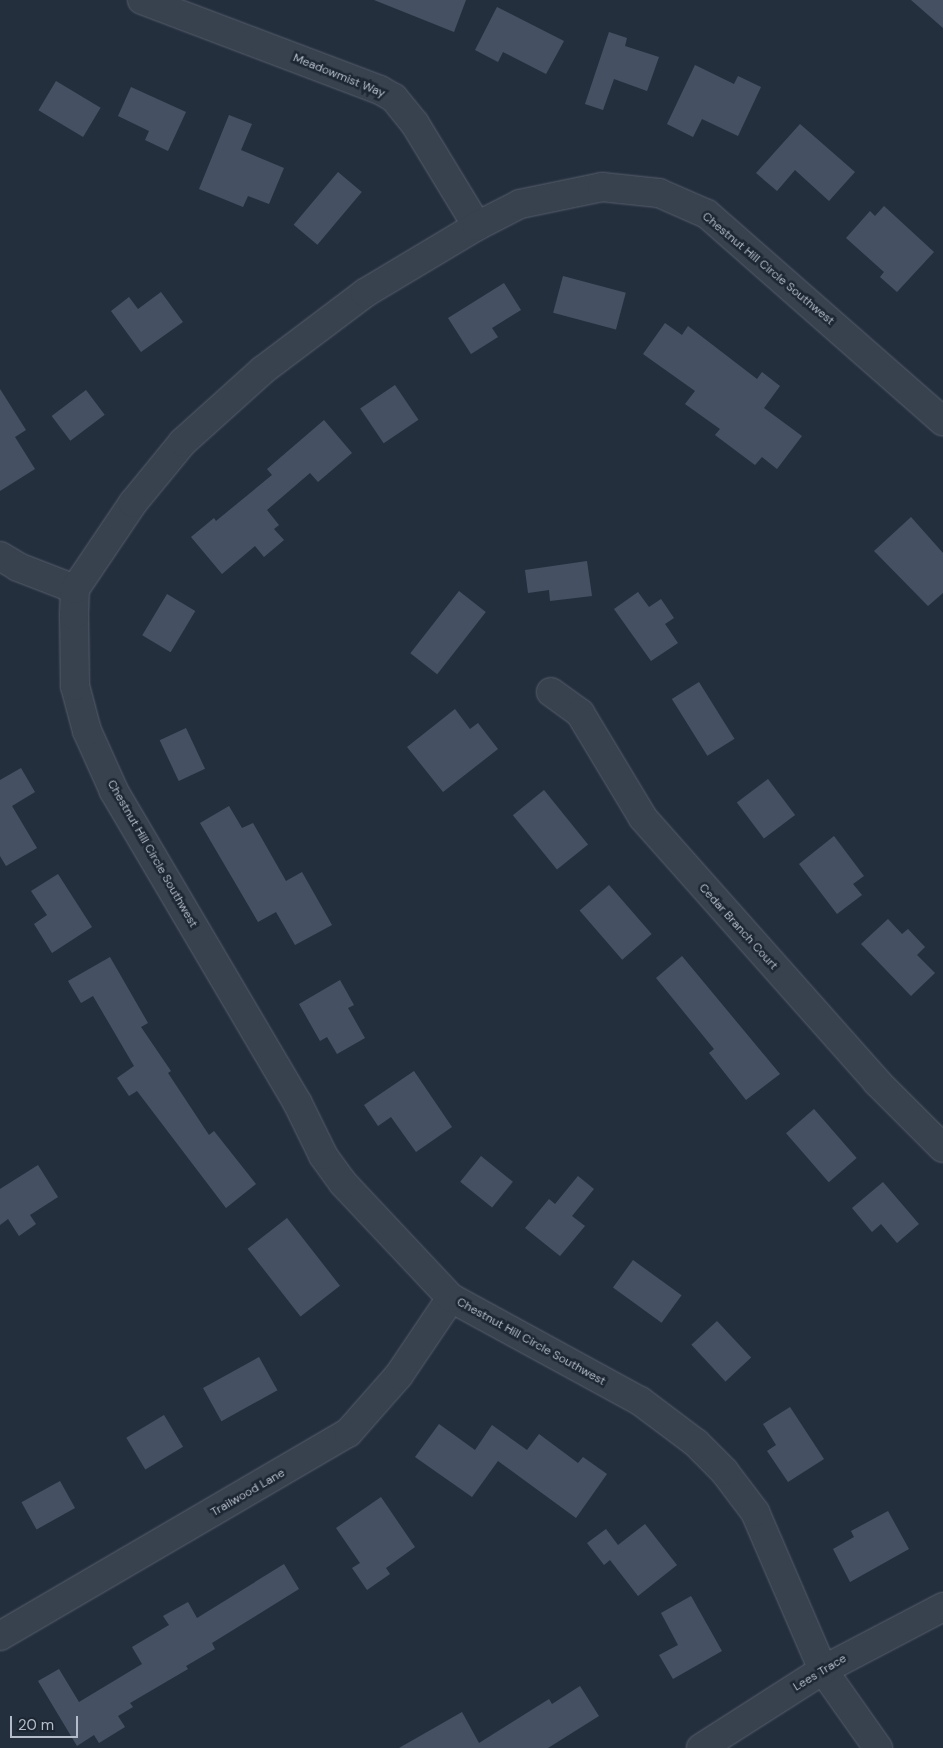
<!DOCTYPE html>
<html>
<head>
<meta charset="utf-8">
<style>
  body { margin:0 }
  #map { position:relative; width:943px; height:1748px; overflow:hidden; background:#242f3e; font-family:"DM Sans",sans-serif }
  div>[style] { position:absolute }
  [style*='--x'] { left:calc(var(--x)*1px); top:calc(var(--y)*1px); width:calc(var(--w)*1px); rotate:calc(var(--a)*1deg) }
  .building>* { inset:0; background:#455162; transform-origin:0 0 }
  .roads { filter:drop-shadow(0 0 1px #565f6c) drop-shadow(0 0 1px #565f6c) }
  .minor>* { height:28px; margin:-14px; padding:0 14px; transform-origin:14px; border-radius:14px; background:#38414e }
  span { translate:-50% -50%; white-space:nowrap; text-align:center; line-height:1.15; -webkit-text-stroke:5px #1d2633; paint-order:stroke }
  .street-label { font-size:12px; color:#b4bcc9 }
  .scale { position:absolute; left:10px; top:1716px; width:68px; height:22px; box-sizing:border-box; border:2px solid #b4bcc9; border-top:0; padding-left:6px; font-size:15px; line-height:18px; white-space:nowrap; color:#b4bcc9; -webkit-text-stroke:4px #1d2633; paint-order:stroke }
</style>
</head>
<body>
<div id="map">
  <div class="building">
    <div style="clip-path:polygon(374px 0,466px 0,454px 32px)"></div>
    <div style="clip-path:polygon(911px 0,943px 0,943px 28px)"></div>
    <div style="clip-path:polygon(497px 7px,564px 41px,546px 74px,503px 52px,498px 62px,475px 50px)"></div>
    <div style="clip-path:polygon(609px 32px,627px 38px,625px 46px,659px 57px,647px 91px,614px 79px,603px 110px,585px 104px)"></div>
    <div style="clip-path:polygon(695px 65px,734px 84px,738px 76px,761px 87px,738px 136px,702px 119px,693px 137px,667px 124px)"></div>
    <div style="left:56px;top:81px;width:52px;height:34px;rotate:31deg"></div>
    <div style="clip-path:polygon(131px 87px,186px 112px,168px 151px,145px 140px,149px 131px,118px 116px)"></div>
    <div style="clip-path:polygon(229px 115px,252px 124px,241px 150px,284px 168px,269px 204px,248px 196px,243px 207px,199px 189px)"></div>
    <div style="clip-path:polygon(800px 124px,855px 172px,829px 201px,795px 170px,777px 191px,756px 173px)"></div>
    <div style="left:338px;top:172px;width:31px;height:69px;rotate:40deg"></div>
    <div style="clip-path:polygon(884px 206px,934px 252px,897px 292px,880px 277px,884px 272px,846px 238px,870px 211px,875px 216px)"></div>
    <div style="left:563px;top:276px;width:65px;height:38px;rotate:15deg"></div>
    <div style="clip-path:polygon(504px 283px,521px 310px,492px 328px,498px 337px,471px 354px,448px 318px)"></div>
    <div style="clip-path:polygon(161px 292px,183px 322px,141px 352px,111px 311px,129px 297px,138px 309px)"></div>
    <div style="clip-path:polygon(665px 323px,682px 335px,688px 326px,757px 379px,762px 372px,780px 386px,764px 408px,802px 436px,777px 469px,762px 457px,755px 465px,715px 435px,720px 429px,685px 404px,695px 391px,643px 354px)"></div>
    <div style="left:395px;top:385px;width:42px;height:42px;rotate:56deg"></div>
    <div style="clip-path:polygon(0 389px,26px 430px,15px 437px,35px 469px,0 491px)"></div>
    <div style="left:86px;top:390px;width:31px;height:43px;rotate:53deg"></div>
    <div style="clip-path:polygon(324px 420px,352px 453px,318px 482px,310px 473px,267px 510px,279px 525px,274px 529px,284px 540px,264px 557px,255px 546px,222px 574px,191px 537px,214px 518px,216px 521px,272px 475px,267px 469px)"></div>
    <div style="clip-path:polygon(911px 517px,943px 553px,943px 593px,928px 606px,874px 551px)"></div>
    <div style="clip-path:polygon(587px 561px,592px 596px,550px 601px,549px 590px,528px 593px,525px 570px)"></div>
    <div style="left:459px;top:591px;width:34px;height:79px;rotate:38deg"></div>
    <div style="clip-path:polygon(638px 592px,649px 607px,661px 599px,674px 618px,665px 624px,678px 643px,651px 661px,614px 609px)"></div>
    <div style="left:167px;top:594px;width:33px;height:48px;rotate:31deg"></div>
    <div style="left:699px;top:682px;width:67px;height:32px;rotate:58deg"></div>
    <div style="clip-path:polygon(455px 709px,470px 729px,478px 723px,498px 749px,443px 792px,407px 747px)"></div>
    <div style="left:186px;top:728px;width:45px;height:29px;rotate:65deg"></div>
    <div style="clip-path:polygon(21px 768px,35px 792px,12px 806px,37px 848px,6px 866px,0 856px,0 780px)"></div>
    <div style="left:768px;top:779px;width:45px;height:39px;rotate:53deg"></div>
    <div style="left:544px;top:790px;width:70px;height:40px;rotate:51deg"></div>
    <div style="clip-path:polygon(229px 806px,242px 828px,253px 823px,286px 881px,302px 872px,332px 925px,295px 945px,276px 912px,258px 922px,200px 823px)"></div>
    <div style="clip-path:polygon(834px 836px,864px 876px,853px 884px,862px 895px,837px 914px,799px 864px)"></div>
    <div style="clip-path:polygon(58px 874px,92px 927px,52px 953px,34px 924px,47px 915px,31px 891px)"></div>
    <div style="left:609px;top:885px;width:65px;height:39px;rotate:49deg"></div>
    <div style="clip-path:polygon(888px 919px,902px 934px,908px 929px,925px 947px,917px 955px,935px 973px,911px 996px,861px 944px)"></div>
    <div style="clip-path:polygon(682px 956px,780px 1074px,746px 1100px,709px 1053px,714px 1049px,656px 978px)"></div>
    <div style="clip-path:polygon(110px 957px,148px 1023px,141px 1027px,171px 1071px,168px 1073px,209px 1135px,214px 1131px,256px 1184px,226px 1208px,137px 1091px,129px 1096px,117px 1078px,134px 1066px,93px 996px,81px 1003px,68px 981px)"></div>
    <div style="clip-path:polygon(340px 980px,354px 1005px,348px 1008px,365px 1038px,337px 1054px,327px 1037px,320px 1041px,299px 1004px)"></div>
    <div style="clip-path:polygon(414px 1071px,452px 1127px,416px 1152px,391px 1117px,378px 1126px,364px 1105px)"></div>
    <div style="left:814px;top:1109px;width:65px;height:37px;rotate:49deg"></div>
    <div style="left:481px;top:1156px;width:41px;height:33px;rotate:39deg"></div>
    <div style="clip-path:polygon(38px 1165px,58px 1197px,30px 1215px,36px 1224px,19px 1236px,8px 1219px,0 1225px,0 1189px)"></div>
    <div style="clip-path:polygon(578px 1176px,594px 1189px,572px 1216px,585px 1226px,560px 1256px,525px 1228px,549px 1199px,555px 1204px)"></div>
    <div style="clip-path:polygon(883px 1182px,919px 1224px,897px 1243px,881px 1224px,872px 1232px,852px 1208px)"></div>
    <div style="left:287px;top:1218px;width:86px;height:50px;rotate:52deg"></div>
    <div style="left:633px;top:1260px;width:60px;height:34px;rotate:36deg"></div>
    <div style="left:717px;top:1321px;width:50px;height:35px;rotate:47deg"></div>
    <div style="left:259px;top:1357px;width:38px;height:64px;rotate:61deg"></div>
    <div style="clip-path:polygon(790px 1407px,824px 1459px,788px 1482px,767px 1451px,776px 1445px,763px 1424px)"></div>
    <div style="left:164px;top:1415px;width:37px;height:44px;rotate:59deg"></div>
    <div style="clip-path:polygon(439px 1424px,475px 1450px,492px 1425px,527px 1450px,539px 1434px,578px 1463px,583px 1457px,607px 1474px,576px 1518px,498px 1461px,472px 1497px,415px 1457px)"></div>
    <div style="left:60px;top:1481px;width:31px;height:44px;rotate:61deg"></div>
    <div style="clip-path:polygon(381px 1497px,415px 1547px,386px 1568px,390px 1574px,367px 1590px,352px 1568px,360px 1563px,336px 1528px)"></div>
    <div style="clip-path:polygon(888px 1511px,909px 1549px,850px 1582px,833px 1549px,854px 1537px,851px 1531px)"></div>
    <div style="clip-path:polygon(645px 1524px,677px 1565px,638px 1596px,610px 1560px,604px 1565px,587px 1543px,606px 1529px,618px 1545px)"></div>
    <div style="clip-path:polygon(284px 1564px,299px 1589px,212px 1643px,215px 1649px,186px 1666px,188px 1669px,130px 1703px,133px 1707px,118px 1716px,125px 1727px,99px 1743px,94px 1735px,77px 1746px,38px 1681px,59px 1669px,79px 1702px,142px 1664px,132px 1647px,169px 1625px,163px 1616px,188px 1602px,197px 1618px)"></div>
    <div style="clip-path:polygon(691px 1596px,722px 1651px,673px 1679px,659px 1655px,678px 1645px,661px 1613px)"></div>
    <div style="clip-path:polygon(580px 1686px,599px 1716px,548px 1748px,399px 1748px,462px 1712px,479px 1743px,549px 1699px,552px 1704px)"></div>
  </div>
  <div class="roads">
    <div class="minor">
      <div style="--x:142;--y:0;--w:254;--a:20.7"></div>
      <div style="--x:380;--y:90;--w:16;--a:30"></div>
      <div style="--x:394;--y:98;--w:33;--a:51"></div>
      <div style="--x:415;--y:124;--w:119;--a:58.7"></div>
      <div style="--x:0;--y:556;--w:21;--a:31"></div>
      <div style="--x:18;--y:567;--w:61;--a:21.1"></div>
      <div style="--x:551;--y:692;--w:36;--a:36"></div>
      <div style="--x:580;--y:713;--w:122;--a:59"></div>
      <div style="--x:643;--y:818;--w:353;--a:48.4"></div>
      <div style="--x:877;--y:1082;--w:93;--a:45"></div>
      <div style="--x:0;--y:1636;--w:403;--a:-30.3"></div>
      <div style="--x:348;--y:1433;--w:77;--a:-48.7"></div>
      <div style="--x:399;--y:1375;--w:93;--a:-56"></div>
      <div style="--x:701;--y:1748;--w:145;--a:-32.6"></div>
      <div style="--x:823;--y:1670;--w:136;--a:-27.7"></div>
      <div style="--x:878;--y:1748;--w:95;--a:-125.2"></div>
      <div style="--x:823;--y:1670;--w:172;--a:-113.3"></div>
      <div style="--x:755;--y:1512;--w:51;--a:-127.1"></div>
      <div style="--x:724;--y:1471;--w:40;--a:-135"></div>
      <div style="--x:696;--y:1443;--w:70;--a:-143.1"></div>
      <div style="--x:640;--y:1401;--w:215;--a:-151.4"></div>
      <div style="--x:451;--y:1298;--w:158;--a:-133.2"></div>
      <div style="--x:343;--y:1183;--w:34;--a:-126"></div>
      <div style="--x:323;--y:1155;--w:59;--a:-116.1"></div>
      <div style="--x:297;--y:1102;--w:361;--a:-120.5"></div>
      <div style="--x:114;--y:791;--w:66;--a:-114.2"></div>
      <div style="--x:87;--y:731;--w:47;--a:-104.9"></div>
      <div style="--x:75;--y:686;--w:71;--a:-90.8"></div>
      <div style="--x:74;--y:615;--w:26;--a:-88"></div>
      <div style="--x:75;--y:589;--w:104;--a:-56"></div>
      <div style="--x:133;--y:503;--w:79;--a:-50.7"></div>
      <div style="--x:183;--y:442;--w:108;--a:-42"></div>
      <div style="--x:263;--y:370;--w:128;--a:-37"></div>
      <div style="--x:365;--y:293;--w:131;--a:-30.9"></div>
      <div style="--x:477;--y:226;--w:48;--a:-27.1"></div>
      <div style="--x:520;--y:204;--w:84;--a:-11.7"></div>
      <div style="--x:602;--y:187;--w:57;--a:6"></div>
      <div style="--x:659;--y:193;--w:52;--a:23.6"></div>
      <div style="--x:707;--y:214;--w:314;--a:41.3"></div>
    </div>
  </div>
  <div class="street-label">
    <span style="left:339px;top:76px;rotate:22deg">Meadowmist Way</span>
    <span style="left:768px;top:269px;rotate:40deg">Chestnut Hill Circle Southwest</span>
    <span style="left:152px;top:854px;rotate:60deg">Chestnut Hill Circle Southwest</span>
    <span style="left:738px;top:927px;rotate:48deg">Cedar Branch Court</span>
    <span style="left:531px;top:1342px;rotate:29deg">Chestnut Hill Circle Southwest</span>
    <span style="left:248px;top:1493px;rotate:-30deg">Trailwood Lane</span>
    <span style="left:820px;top:1673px;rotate:-31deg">Lees Trace</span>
  </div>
  <div class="scale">20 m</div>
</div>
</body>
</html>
